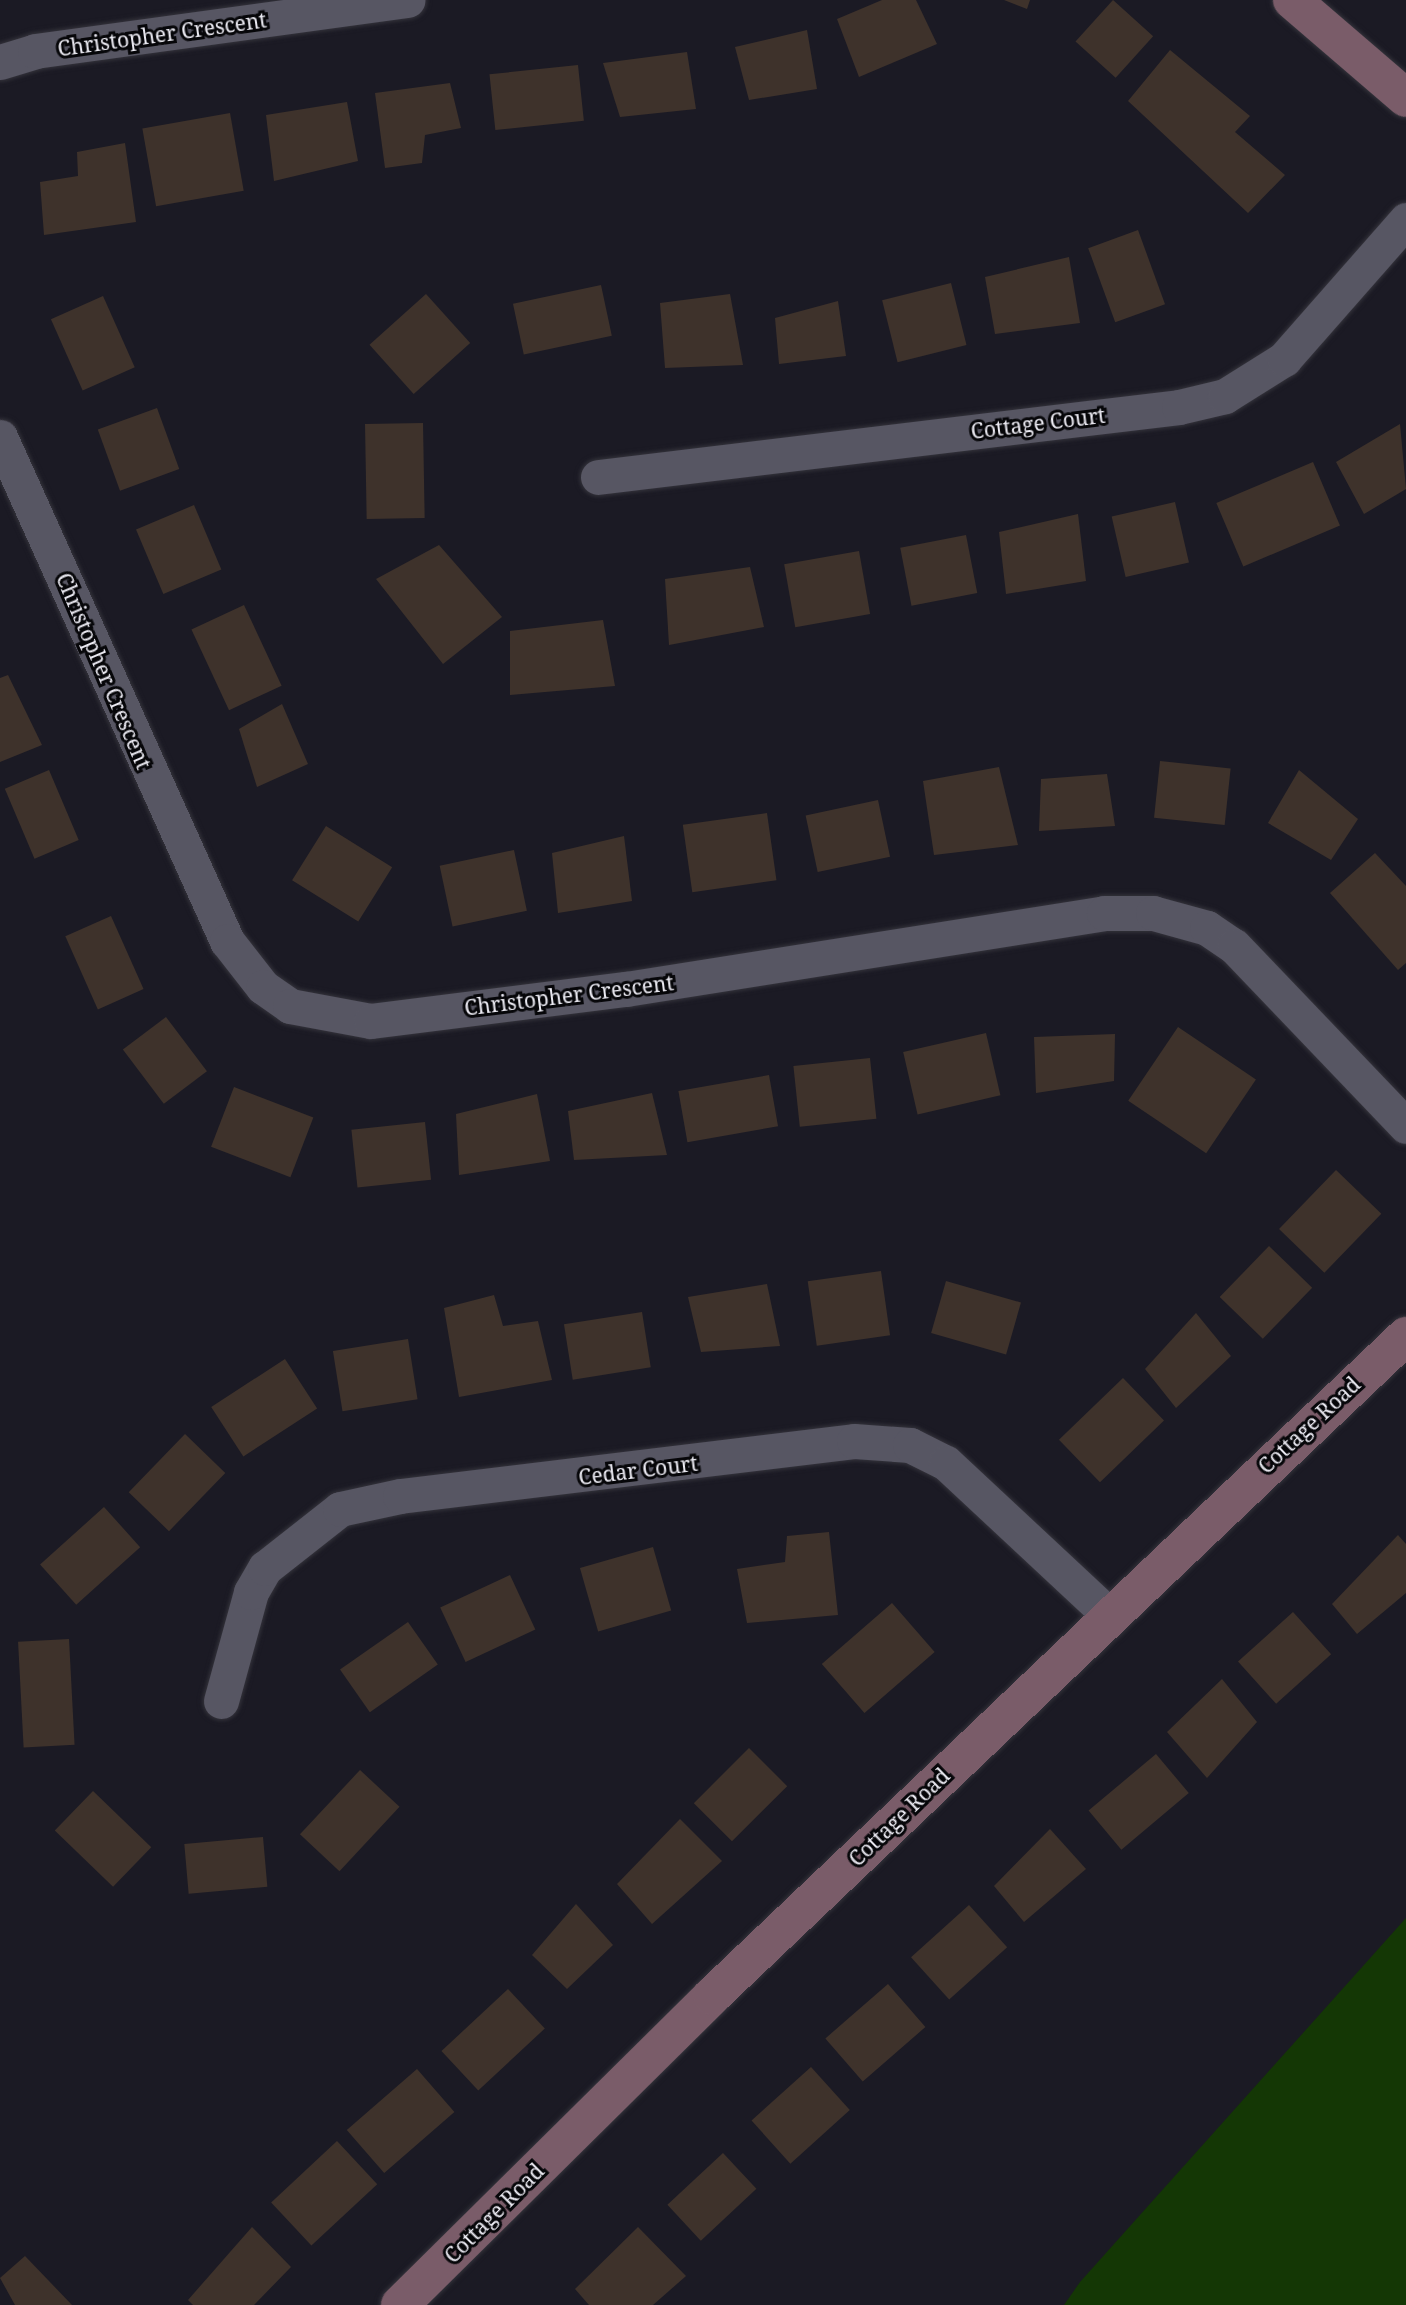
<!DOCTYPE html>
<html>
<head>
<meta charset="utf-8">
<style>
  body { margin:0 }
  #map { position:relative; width:1406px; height:2305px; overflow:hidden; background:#1b1a24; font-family:"Noto Serif",serif }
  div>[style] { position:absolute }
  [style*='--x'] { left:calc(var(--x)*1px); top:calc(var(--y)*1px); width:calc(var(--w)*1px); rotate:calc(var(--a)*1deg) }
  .green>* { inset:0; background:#143705 }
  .building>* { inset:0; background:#3e322b; transform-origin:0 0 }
  .roads { filter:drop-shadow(0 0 2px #34333b) drop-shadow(0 0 2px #34333b) }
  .street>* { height:35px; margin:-17.5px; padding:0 17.5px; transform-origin:17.5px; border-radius:17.5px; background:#575663 }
  .secondary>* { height:38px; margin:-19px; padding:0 19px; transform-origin:19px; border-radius:19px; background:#7a5c69 }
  span { translate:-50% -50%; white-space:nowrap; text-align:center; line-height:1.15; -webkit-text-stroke:6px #060609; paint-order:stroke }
  .street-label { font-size:21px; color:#ecebf3 }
</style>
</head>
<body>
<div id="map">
  <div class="green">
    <div style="clip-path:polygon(1406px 1918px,1406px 2305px,1064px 2305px,1080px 2282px)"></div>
  </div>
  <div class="building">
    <div style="clip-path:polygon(882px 0,916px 0,937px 44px,859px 77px,837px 19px)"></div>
    <div style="clip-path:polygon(1004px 0,1030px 0,1027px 9px)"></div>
    <div style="left:1113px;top:0;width:54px;height:56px;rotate:42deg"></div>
    <div style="clip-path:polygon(807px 30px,817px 89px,749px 100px,735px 47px)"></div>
    <div style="clip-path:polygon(1170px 50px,1250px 116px,1235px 132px,1285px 175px,1248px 213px,1128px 101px)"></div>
    <div style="clip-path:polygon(687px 52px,696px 109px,620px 117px,603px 63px)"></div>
    <div style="left:578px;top:65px;width:56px;height:89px;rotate:84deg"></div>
    <div style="clip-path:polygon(450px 83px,461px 128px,425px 135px,422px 163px,385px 168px,375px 93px)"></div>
    <div style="clip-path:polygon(347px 102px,358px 161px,274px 181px,266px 115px)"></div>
    <div style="left:230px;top:113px;width:79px;height:89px;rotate:80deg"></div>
    <div style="clip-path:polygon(125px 143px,136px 222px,44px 235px,40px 182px,78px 176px,77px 152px)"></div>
    <div style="left:1138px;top:230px;width:79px;height:53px;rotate:70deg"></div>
    <div style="clip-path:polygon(1069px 257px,1080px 323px,995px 334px,985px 277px)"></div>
    <div style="left:951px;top:283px;width:64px;height:71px;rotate:76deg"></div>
    <div style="left:601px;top:285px;width:52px;height:90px;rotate:78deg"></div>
    <div style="left:426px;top:294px;width:66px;height:76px;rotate:48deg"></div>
    <div style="clip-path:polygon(730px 294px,743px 365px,665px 368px,660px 303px)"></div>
    <div style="left:103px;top:296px;width:78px;height:57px;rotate:66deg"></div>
    <div style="clip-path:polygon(838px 301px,846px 356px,779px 364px,775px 318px)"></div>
    <div style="left:157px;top:408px;width:65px;height:63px;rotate:70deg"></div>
    <div style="left:423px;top:423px;width:95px;height:58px;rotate:89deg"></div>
    <div style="clip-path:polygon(1400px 424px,1406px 489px,1364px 514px,1336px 462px)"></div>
    <div style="left:1313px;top:462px;width:69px;height:105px;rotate:67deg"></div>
    <div style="left:1175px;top:502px;width:62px;height:65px;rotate:77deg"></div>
    <div style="left:194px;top:505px;width:70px;height:63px;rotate:67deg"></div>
    <div style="clip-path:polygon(1078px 514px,1086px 581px,1006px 594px,999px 532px)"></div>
    <div style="left:966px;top:535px;width:59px;height:67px;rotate:79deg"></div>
    <div style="clip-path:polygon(439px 545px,502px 617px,443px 664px,376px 579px)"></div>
    <div style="left:859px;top:551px;width:64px;height:76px;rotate:80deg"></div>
    <div style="clip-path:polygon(750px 567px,764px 627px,669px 645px,665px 579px)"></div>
    <div style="left:244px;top:605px;width:89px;height:58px;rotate:65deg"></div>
    <div style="clip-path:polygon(603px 620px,615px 686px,510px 695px,510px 631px)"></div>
    <div style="clip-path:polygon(8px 675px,42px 745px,0 762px,0 678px)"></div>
    <div style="clip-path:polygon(282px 704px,308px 764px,257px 787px,239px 729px)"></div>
    <div style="left:1160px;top:761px;width:71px;height:57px;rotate:6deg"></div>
    <div style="clip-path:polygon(999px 767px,1018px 845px,934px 855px,923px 781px)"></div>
    <div style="left:49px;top:770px;width:76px;height:48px;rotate:67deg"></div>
    <div style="clip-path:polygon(1299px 770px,1358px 819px,1331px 860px,1268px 823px)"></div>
    <div style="clip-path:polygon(1107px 774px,1115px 826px,1039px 831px,1041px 779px)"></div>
    <div style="left:878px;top:800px;width:58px;height:74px;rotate:78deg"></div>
    <div style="left:767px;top:813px;width:68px;height:85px;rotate:82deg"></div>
    <div style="left:326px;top:826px;width:78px;height:64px;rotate:32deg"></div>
    <div style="clip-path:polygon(624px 836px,632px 901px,558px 913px,552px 853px)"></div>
    <div style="left:514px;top:850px;width:62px;height:76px;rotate:78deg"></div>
    <div style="clip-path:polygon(1375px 853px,1406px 886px,1406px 963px,1398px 970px,1330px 893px)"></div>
    <div style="left:111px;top:916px;width:80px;height:50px;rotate:66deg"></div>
    <div style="left:166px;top:1017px;width:68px;height:54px;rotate:53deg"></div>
    <div style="left:1178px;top:1027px;width:94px;height:89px;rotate:34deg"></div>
    <div style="left:986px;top:1033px;width:64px;height:85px;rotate:77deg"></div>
    <div style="clip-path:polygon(1115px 1034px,1114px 1081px,1036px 1093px,1034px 1037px)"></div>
    <div style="left:870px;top:1058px;width:61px;height:77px;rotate:84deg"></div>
    <div style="left:769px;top:1075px;width:52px;height:92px;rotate:80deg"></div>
    <div style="left:234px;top:1087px;width:85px;height:64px;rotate:21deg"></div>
    <div style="clip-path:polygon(652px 1093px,667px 1155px,574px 1160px,568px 1111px)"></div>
    <div style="clip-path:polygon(537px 1094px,550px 1161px,459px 1175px,456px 1114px)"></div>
    <div style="left:425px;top:1122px;width:58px;height:74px;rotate:84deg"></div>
    <div style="left:1336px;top:1170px;width:63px;height:82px;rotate:44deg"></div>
    <div style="left:1269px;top:1246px;width:60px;height:71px;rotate:44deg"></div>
    <div style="left:881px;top:1271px;width:65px;height:74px;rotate:82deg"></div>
    <div style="left:946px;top:1281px;width:78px;height:54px;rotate:16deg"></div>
    <div style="clip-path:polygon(767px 1284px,780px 1346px,701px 1352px,688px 1297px)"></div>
    <div style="clip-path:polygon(494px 1295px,503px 1326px,538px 1321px,552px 1380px,459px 1397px,444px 1308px)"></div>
    <div style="left:642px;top:1312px;width:56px;height:79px;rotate:81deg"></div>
    <div style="clip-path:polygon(1196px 1313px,1231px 1356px,1176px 1408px,1145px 1369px)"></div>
    <div style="left:408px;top:1339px;width:61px;height:76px;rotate:81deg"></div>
    <div style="left:285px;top:1359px;width:59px;height:88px;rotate:57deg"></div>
    <div style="left:1123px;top:1378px;width:59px;height:89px;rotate:46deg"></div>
    <div style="left:185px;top:1434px;width:56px;height:81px;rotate:44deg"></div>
    <div style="left:104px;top:1507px;width:54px;height:86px;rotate:48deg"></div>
    <div style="clip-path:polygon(829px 1532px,838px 1615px,747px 1623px,737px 1569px,785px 1562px,787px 1536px)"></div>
    <div style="clip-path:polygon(1398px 1535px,1406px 1544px,1406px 1593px,1357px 1634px,1332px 1604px)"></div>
    <div style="left:653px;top:1547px;width:66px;height:76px;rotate:74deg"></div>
    <div style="left:510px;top:1575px;width:60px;height:77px;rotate:65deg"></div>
    <div style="left:892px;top:1603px;width:65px;height:93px;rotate:49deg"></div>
    <div style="left:1293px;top:1612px;width:57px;height:74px;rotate:48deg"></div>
    <div style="left:408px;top:1622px;width:52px;height:83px;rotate:55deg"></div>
    <div style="left:69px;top:1639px;width:106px;height:51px;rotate:87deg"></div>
    <div style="clip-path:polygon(1222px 1679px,1257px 1722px,1207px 1778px,1167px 1732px)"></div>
    <div style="left:749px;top:1748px;width:54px;height:78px;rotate:45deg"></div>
    <div style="left:1156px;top:1754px;width:51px;height:88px;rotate:50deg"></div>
    <div style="left:360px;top:1770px;width:54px;height:88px;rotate:43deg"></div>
    <div style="left:93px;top:1791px;width:81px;height:55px;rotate:44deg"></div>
    <div style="clip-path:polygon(680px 1819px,722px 1861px,652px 1924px,617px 1884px)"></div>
    <div style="clip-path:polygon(1050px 1829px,1086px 1869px,1024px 1922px,994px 1886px)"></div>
    <div style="left:263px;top:1837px;width:50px;height:79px;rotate:85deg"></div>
    <div style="clip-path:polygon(576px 1904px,613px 1945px,567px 1989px,532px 1955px)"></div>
    <div style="left:969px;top:1905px;width:57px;height:78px;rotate:48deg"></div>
    <div style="left:888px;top:1984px;width:57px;height:83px;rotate:49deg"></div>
    <div style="left:508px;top:1989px;width:54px;height:91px;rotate:47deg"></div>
    <div style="left:811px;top:2067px;width:58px;height:80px;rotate:48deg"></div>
    <div style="left:417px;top:2069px;width:57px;height:93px;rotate:49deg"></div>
    <div style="left:337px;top:2141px;width:59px;height:90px;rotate:47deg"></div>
    <div style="left:723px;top:2153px;width:49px;height:76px;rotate:47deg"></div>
    <div style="clip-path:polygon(252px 2227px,291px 2267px,254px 2305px,193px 2305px,188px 2300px)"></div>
    <div style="clip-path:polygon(638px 2227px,686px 2276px,653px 2305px,589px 2305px,575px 2289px)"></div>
    <div style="clip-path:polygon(25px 2256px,72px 2305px,15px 2305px,0 2278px)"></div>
  </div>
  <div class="roads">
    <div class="street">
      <div style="--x:0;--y:62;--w:37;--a:-17"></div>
      <div style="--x:35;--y:51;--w:376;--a:-7.8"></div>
      <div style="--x:0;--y:437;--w:553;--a:65.75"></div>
      <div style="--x:227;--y:941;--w:58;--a:52"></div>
      <div style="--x:263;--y:987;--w:33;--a:35"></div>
      <div style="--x:290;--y:1006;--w:82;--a:10.5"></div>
      <div style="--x:371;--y:1021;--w:257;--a:-7.2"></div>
      <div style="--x:626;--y:989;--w:484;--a:-9"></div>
      <div style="--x:1104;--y:913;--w:49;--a:0"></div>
      <div style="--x:1153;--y:913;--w:56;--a:15.5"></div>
      <div style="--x:1207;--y:928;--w:32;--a:34"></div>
      <div style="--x:1234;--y:946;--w:249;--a:46.3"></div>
      <div style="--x:598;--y:477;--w:585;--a:-6.87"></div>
      <div style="--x:1179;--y:407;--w:47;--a:-13.4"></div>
      <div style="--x:1225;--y:396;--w:70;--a:-32.1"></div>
      <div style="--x:1284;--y:359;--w:185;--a:-48.7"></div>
      <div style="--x:221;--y:1701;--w:113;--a:-74.6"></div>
      <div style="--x:251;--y:1592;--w:28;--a:-60"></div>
      <div style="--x:265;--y:1568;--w:95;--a:-38.2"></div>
      <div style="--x:340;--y:1509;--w:61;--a:-12.2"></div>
      <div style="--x:400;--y:1496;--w:457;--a:-6.9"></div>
      <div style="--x:854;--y:1441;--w:56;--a:4.1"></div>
      <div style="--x:910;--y:1445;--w:40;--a:26.6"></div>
      <div style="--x:946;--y:1463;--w:223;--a:43"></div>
    </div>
    <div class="secondary">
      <div style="--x:1292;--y:0;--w:150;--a:40.7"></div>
      <div style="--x:400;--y:2305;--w:439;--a:-44.7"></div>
      <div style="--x:712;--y:1996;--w:958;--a:-43.56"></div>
    </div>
  </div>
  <div class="street-label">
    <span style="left:162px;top:34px;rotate:-8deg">Christopher Crescent</span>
    <span style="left:1038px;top:423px;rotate:-7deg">Cottage Court</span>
    <span style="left:104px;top:671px;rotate:67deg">Christopher Crescent</span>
    <span style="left:569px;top:995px;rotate:-7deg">Christopher Crescent</span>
    <span style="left:1309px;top:1425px;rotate:-43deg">Cottage Road</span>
    <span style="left:638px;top:1470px;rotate:-7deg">Cedar Court</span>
    <span style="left:899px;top:1817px;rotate:-44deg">Cottage Road</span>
    <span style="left:494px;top:2213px;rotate:-45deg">Cottage Road</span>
  </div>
</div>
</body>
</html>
